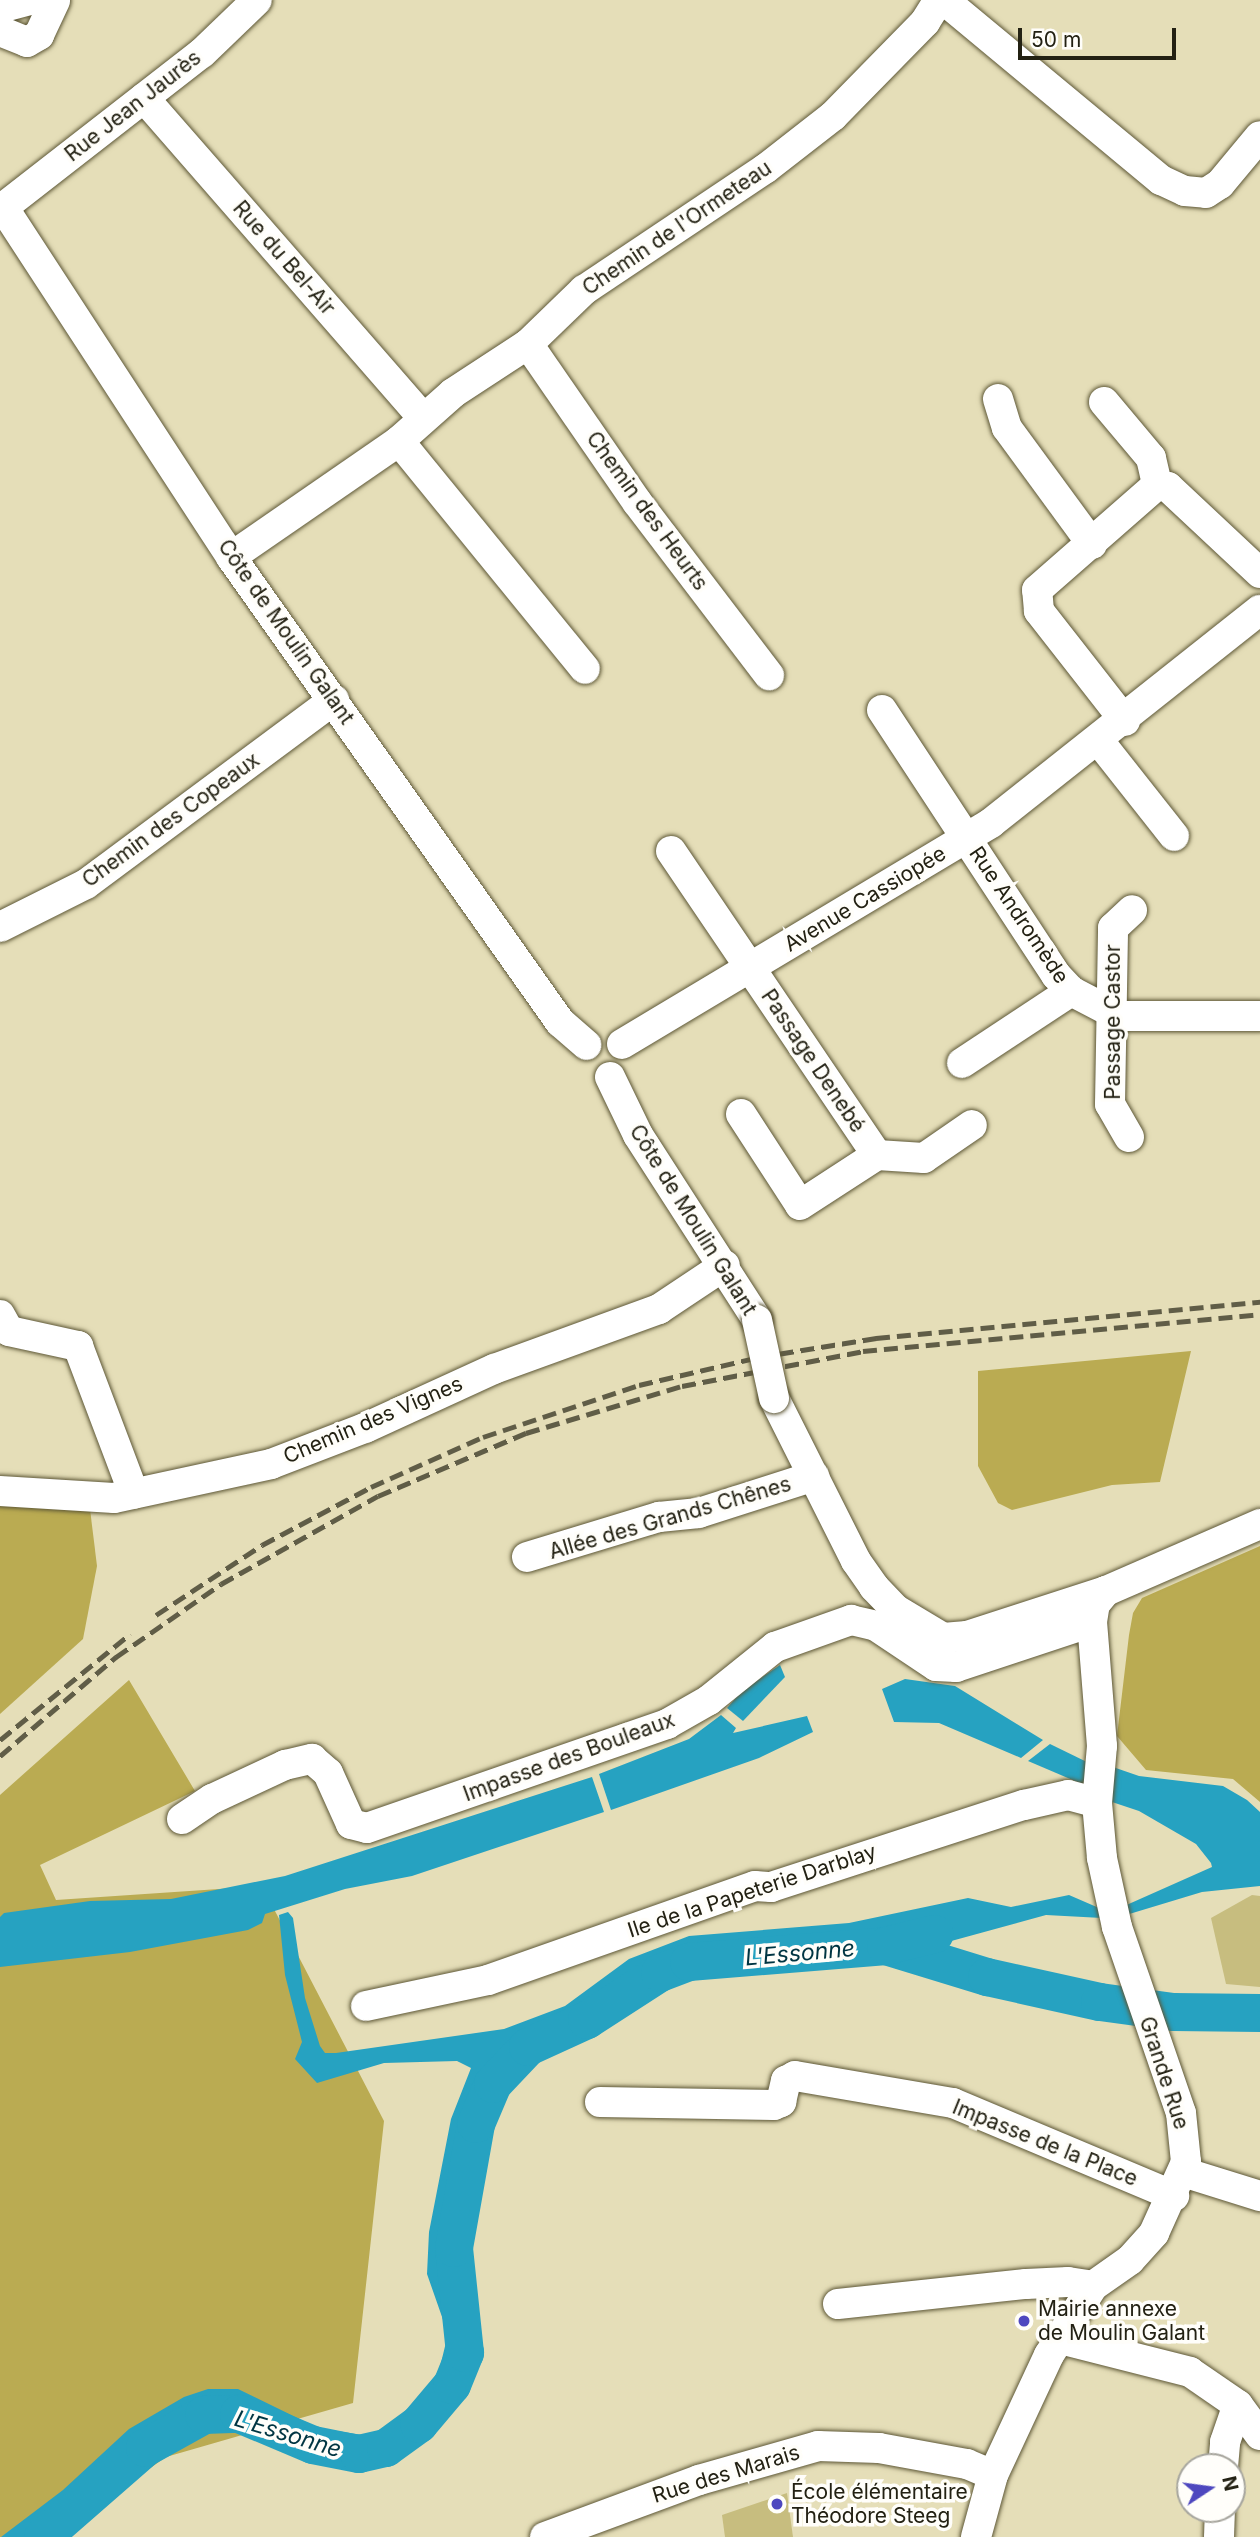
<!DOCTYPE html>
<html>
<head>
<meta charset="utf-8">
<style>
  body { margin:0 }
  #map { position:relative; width:1260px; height:2537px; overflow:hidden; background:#e5deb8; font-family:Inter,sans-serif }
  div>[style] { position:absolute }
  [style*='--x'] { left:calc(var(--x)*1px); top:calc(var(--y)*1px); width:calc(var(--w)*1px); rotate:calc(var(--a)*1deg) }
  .green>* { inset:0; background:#c7bd7f }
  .forest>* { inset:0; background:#baab52 }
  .water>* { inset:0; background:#26a2c1; transform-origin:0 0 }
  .river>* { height:38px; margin:-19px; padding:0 19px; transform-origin:19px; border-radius:19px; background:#26a2c1 }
  .roads { filter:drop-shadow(0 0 2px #5d5736) drop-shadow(0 0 2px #5d5736) }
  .minor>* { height:30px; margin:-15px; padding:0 15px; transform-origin:15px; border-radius:15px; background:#fff }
  .rail>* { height:5px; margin-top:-2.5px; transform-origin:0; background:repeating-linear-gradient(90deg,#605d47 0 14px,transparent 0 21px) }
  .bridges { filter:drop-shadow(0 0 2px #5d5736) drop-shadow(0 0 2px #5d5736) }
  .minor-bridge>* { height:30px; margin:-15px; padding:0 15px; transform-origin:15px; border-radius:15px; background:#fff }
  .dots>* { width:19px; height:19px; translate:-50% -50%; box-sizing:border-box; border:4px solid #fffefa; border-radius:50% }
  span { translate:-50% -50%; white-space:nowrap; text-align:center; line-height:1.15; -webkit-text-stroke:7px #fffefa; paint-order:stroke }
  .street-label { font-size:21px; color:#232113 }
  .poi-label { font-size:21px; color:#232113 }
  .left { translate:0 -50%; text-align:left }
  .water-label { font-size:23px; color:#003542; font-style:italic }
  .north { position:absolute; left:1176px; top:2453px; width:70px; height:70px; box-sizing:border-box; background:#fffefa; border:2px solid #a7a69e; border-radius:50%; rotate:77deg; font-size:19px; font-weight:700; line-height:28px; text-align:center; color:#232113 }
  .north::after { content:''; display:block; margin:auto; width:24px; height:32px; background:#4e48bf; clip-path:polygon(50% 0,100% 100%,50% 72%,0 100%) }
  .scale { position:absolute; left:1018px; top:28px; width:158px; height:32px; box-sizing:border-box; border:4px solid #232113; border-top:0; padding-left:9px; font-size:21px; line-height:24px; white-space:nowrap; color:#232113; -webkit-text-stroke:5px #fffefa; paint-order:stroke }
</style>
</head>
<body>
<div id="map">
  <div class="green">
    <div style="clip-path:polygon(1252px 1895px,1260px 1896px,1260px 1987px,1226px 1984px,1211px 1918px)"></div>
    <div style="clip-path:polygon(787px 2493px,793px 2537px,725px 2537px,722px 2515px)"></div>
  </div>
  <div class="forest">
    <div style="clip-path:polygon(1191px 1351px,1160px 1482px,1112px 1485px,1012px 1510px,998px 1503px,978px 1466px,978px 1371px)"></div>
    <div style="clip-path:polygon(0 1502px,90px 1509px,97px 1566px,83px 1639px,0 1714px)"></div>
    <div style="clip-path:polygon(1260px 1546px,1260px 1802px,1233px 1779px,1146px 1770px,1117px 1736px,1129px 1635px,1133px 1613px,1142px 1598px)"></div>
    <div style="clip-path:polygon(129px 1680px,195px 1791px,40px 1865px,56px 1900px,262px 1886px,384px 2121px,353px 2403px,166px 2457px,52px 2537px,0 2537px,0 1795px)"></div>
  </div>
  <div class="water">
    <div style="clip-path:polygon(780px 1665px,785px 1677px,743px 1721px,727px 1708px,742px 1691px)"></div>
    <div style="clip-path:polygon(905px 1679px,955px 1686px,1043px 1740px,1021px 1758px,939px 1723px,894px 1722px,882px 1689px)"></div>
    <div style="clip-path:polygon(721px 1715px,736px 1728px,733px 1733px,807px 1716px,813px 1732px,759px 1758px,611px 1810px,599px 1774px,689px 1739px)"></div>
    <div style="clip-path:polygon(1050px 1744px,1091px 1764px,1089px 1787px,1028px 1761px)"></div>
    <div style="clip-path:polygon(1110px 1766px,1139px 1776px,1223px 1786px,1247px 1800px,1260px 1812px,1260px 1886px,1202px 1892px,1126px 1915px,1122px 1907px,1212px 1867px,1211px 1863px,1196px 1844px,1139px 1811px,1109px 1801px)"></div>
    <div style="clip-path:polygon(592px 1777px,604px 1812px,412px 1876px,345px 1889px,265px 1914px,262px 1923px,248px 1930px,130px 1952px,0 1967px,0 1917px,4px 1913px,90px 1901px,171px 1899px,285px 1876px)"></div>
    <div style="clip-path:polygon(1069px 1895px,1099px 1908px,1102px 1918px,1046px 1915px,933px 1946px,854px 1946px,689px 1962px,660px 1973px,575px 2026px,538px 2041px,502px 2072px,476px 2124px,454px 2248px,465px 2353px,452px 2385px,419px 2424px,386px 2448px,359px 2454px,313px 2445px,239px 2414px,204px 2415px,145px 2448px,43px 2537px,1px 2537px,63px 2490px,129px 2429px,184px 2397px,208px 2389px,238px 2389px,318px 2428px,369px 2436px,406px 2416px,439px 2371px,448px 2334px,427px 2274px,429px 2232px,451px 2119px,471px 2068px,457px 2061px,384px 2063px,317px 2083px,295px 2059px,302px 2042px,285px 1975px,279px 1915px,288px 1912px,293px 1918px,305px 1998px,320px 2046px,325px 2053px,336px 2053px,504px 2029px,565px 2006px,629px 1959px,689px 1936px,849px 1923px,968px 1898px,1011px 1907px)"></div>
    <div style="left:1260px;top:1996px;width:23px;height:105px;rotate:90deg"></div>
  </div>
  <div class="river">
    <div style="--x:886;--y:1946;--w:106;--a:17.1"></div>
    <div style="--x:987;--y:1977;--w:116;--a:12.5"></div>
    <div style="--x:1100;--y:2002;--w:74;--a:7.8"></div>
    <div style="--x:1173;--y:2012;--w:87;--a:0.7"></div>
    <div style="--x:43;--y:2537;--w:135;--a:-41.1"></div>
    <div style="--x:145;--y:2448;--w:68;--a:-29.2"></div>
    <div style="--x:204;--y:2415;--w:35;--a:-2"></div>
    <div style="--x:239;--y:2414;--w:80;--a:22.7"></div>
    <div style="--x:313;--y:2445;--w:47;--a:11.1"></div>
    <div style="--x:359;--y:2454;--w:28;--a:-13"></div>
    <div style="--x:386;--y:2448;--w:41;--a:-36"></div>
    <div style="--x:419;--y:2424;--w:51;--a:-49.8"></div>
    <div style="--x:452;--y:2385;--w:35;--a:-68"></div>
    <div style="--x:465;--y:2353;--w:106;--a:-96"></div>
    <div style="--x:454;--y:2248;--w:126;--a:-79.9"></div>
    <div style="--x:476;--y:2124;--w:43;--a:-67"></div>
    <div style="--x:493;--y:2084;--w:51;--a:-46.6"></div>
    <div style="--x:528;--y:2047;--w:65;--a:-24.6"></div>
    <div style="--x:587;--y:2020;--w:87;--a:-32.8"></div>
    <div style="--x:660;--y:1973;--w:31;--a:-21"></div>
    <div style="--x:689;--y:1962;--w:198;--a:-4.6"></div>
    <div style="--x:886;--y:1946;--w:50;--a:-13.8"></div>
  </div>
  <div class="roads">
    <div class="minor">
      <div style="--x:944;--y:0;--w:282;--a:39.7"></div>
      <div style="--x:1161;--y:180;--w:26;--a:25"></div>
      <div style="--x:1185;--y:191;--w:21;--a:5"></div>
      <div style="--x:1206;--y:193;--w:17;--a:-33"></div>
      <div style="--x:1220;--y:184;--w:62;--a:-50.2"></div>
      <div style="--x:0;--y:8;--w:30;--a:-15"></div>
      <div style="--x:0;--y:31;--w:29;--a:22"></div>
      <div style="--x:27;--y:42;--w:14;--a:-30"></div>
      <div style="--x:39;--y:35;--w:38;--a:-65"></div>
      <div style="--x:144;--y:98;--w:425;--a:48.9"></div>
      <div style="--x:3;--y:207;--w:418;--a:56.9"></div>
      <div style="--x:231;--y:557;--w:570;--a:54.72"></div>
      <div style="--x:560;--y:1022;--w:35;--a:41"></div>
      <div style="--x:0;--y:210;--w:256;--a:-37.9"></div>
      <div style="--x:202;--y:53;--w:76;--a:-43.9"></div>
      <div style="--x:528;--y:344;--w:192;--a:55.4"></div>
      <div style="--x:637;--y:502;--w:218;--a:52.7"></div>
      <div style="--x:998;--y:399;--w:30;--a:73"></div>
      <div style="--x:1007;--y:428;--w:144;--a:53.8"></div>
      <div style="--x:1104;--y:402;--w:73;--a:50"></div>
      <div style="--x:1151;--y:458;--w:28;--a:77"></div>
      <div style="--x:399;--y:441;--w:294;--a:50.8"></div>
      <div style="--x:231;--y:557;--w:204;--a:-34.6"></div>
      <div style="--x:399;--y:441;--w:72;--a:-41.6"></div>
      <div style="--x:453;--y:393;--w:90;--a:-33.2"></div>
      <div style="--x:528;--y:344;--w:78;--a:-44"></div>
      <div style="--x:584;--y:290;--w:218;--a:-33.8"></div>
      <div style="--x:765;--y:169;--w:86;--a:-37.9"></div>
      <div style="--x:833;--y:116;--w:132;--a:-45.6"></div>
      <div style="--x:925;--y:22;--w:26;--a:-58"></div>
      <div style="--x:882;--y:710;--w:317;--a:56.7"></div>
      <div style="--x:1056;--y:975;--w:22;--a:47"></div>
      <div style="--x:1071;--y:991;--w:54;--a:27.5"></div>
      <div style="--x:1119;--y:1016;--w:141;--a:0"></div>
      <div style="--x:1125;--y:721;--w:140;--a:-128"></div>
      <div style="--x:1039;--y:611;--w:21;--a:-95"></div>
      <div style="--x:1037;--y:590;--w:159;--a:-41.2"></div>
      <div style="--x:1157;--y:485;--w:11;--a:10"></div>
      <div style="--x:1168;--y:487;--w:126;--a:43.1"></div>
      <div style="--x:1099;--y:741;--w:121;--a:51.7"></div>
      <div style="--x:671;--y:851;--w:367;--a:55.9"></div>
      <div style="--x:0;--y:927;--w:96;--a:-26.6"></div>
      <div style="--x:86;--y:884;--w:309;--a:-36.6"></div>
      <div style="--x:622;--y:1044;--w:430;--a:-30.9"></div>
      <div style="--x:991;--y:823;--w:343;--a:-38.4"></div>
      <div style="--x:962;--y:1063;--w:131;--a:-33.4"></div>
      <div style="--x:610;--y:1077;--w:64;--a:64.2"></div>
      <div style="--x:638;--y:1135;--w:220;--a:57.2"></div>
      <div style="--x:741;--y:1114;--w:108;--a:57"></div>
      <div style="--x:800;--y:1205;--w:92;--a:-33"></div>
      <div style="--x:877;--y:1155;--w:47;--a:3.7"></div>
      <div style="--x:924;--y:1158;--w:58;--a:-34.5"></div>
      <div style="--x:1129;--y:1137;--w:38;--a:-120"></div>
      <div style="--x:1110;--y:1104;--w:176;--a:-89"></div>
      <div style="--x:1113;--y:928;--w:26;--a:-43"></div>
      <div style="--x:0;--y:1315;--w:18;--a:61"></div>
      <div style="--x:9;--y:1331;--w:71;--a:12.3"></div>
      <div style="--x:78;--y:1346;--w:158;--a:69.3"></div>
      <div style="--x:774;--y:1398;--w:182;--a:63.3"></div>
      <div style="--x:856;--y:1561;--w:32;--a:55"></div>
      <div style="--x:874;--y:1587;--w:30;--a:46"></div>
      <div style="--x:895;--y:1609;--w:56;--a:31.1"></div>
      <div style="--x:943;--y:1638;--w:24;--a:-5"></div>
      <div style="--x:967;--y:1636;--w:146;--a:-17.9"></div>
      <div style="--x:1106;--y:1591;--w:168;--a:-23.5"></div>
      <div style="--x:0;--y:1491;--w:114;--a:3.5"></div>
      <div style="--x:114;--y:1498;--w:161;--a:-12.2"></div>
      <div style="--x:271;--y:1464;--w:101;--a:-21"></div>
      <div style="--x:365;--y:1428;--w:142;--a:-24.6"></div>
      <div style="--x:494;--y:1369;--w:176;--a:-20"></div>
      <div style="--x:659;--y:1309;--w:79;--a:-33.7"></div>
      <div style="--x:527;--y:1557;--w:138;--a:-16.9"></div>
      <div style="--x:659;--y:1517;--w:40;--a:-5.7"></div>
      <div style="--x:699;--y:1513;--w:121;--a:-17.8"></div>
      <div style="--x:182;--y:1819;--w:36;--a:-34"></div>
      <div style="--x:212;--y:1799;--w:81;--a:-25"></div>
      <div style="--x:285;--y:1765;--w:28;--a:-13"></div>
      <div style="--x:312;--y:1759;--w:21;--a:41"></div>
      <div style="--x:328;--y:1773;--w:56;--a:65.7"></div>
      <div style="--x:351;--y:1824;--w:16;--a:14"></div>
      <div style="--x:367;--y:1828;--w:318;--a:-19.1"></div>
      <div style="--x:667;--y:1724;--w:48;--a:-29.7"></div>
      <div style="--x:709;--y:1700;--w:85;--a:-38.8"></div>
      <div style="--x:775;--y:1647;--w:81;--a:-19.6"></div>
      <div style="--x:851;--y:1620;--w:26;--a:13"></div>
      <div style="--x:876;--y:1626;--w:72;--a:33.7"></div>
      <div style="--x:936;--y:1666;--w:20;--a:3"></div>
      <div style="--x:956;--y:1667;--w:143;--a:-18.3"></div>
      <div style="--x:366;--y:2006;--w:125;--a:-12"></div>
      <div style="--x:488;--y:1980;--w:283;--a:-19.4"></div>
      <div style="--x:755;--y:1886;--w:16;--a:4"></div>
      <div style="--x:771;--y:1887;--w:266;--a:-18"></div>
      <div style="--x:1024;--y:1805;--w:45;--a:-12.8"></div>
      <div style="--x:1068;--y:1795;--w:30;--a:15"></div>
      <div style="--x:600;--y:2102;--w:174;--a:1"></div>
      <div style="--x:774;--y:2105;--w:8;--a:-23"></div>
      <div style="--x:781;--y:2102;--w:22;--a:-77"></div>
      <div style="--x:786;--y:2081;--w:10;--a:-29"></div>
      <div style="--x:795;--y:2076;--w:160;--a:9.7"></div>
      <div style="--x:953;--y:2103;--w:240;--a:22.8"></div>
      <div style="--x:1183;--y:2172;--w:81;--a:17.3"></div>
      <div style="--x:838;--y:2304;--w:189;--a:-6.1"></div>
      <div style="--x:1026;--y:2284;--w:42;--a:-2.7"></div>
      <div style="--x:1068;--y:2282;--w:25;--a:9"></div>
      <div style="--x:1060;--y:2339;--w:134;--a:14.2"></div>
      <div style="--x:1190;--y:2372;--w:58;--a:34.5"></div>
      <div style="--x:1238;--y:2405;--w:37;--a:54"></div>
      <div style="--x:1223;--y:2467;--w:25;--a:-85"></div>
      <div style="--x:1225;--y:2442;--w:39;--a:-71"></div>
      <div style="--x:545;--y:2537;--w:164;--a:-20.3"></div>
      <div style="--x:699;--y:2480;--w:124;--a:-15.9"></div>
      <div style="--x:818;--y:2446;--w:61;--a:1.9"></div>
      <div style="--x:879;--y:2448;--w:89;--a:10.3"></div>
      <div style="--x:967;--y:2464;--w:28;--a:23"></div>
      <div style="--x:976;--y:2537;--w:64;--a:-74.7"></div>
      <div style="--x:993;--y:2475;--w:132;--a:-65"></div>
      <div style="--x:1049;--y:2355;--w:82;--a:-57.5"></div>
      <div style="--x:1093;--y:2286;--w:45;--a:-35.1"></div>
      <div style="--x:1130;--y:2260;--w:36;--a:-48"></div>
      <div style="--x:1154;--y:2233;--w:78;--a:-65.7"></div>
      <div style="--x:1186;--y:2162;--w:49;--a:-95.8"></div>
      <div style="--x:1181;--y:2113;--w:197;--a:-109"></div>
      <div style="--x:1117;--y:1927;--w:71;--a:-102.3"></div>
      <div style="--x:1102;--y:1858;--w:55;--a:-95.2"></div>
      <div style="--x:1097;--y:1803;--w:57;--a:-85"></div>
      <div style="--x:1102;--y:1746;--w:124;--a:-94.6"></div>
      <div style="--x:1092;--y:1622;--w:18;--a:-81"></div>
      <div style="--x:1095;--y:1604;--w:17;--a:-50"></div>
      <div style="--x:1219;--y:2537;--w:28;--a:-88"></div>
    </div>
  </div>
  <div class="rail">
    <div style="--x:156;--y:1615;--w:127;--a:-33.4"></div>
    <div style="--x:262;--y:1545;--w:123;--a:-28"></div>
    <div style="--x:371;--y:1487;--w:123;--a:-24.1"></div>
    <div style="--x:483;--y:1437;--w:164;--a:-18.4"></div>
    <div style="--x:639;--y:1385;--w:123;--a:-13.1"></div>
    <div style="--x:759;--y:1357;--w:119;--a:-9.2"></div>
    <div style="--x:876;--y:1338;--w:386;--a:-5.4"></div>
    <div style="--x:0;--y:1740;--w:168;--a:-39.2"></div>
    <div style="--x:0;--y:1756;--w:153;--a:-40.5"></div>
    <div style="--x:116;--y:1657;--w:128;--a:-34.8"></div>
    <div style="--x:221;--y:1584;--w:180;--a:-29.3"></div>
    <div style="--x:378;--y:1496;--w:161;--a:-23.1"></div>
    <div style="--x:526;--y:1433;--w:163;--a:-16.8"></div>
    <div style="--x:682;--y:1386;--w:184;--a:-10.9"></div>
    <div style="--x:863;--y:1351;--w:399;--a:-5.3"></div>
  </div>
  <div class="bridges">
    <div class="minor-bridge">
      <div style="--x:757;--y:1320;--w:80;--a:77.7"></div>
    </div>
  </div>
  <div class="dots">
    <div style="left:1024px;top:2321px;background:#4e48bf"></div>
    <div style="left:777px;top:2504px;background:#4e48bf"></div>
  </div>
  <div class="street-label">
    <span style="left:133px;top:106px;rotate:-38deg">Rue Jean Jaurès</span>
    <span style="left:677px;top:228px;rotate:-34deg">Chemin de l'Ormeteau</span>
    <span style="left:284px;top:258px;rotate:49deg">Rue du Bel-Air</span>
    <span style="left:647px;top:511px;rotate:54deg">Chemin des Heurts</span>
    <span style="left:286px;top:632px;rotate:55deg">Côte de Moulin Galant</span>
    <span style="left:171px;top:820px;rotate:-36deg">Chemin des Copeaux</span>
    <span style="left:865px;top:899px;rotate:-31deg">Avenue Cassiopée</span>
    <span style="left:1019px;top:915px;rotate:56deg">Rue Andromède</span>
    <span style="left:1113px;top:1022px;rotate:-90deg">Passage Castor</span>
    <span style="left:813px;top:1061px;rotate:56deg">Passage Denebé</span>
    <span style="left:693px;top:1220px;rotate:58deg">Côte de Moulin Galant</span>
    <span style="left:373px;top:1420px;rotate:-23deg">Chemin des Vignes</span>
    <span style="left:670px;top:1518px;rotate:-16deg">Allée des Grands Chênes</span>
    <span style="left:569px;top:1757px;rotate:-20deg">Impasse des Bouleaux</span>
    <span style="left:752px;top:1891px;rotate:-18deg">Ile de la Papeterie Darblay</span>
    <span style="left:1164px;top:2073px;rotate:72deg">Grande Rue</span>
    <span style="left:1045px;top:2143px;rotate:22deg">Impasse de la Place</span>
    <span style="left:726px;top:2474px;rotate:-17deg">Rue des Marais</span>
  </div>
  <div class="poi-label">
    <span class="left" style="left:1038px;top:2321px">Mairie annexe<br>de Moulin Galant</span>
    <span class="left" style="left:791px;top:2504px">École élémentaire<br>Théodore Steeg</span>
  </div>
  <div class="water-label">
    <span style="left:800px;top:1953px;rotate:-5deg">L'Essonne</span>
    <span style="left:288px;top:2434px;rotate:17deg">L'Essonne</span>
  </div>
  <div class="north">N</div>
  <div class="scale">50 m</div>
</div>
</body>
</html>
